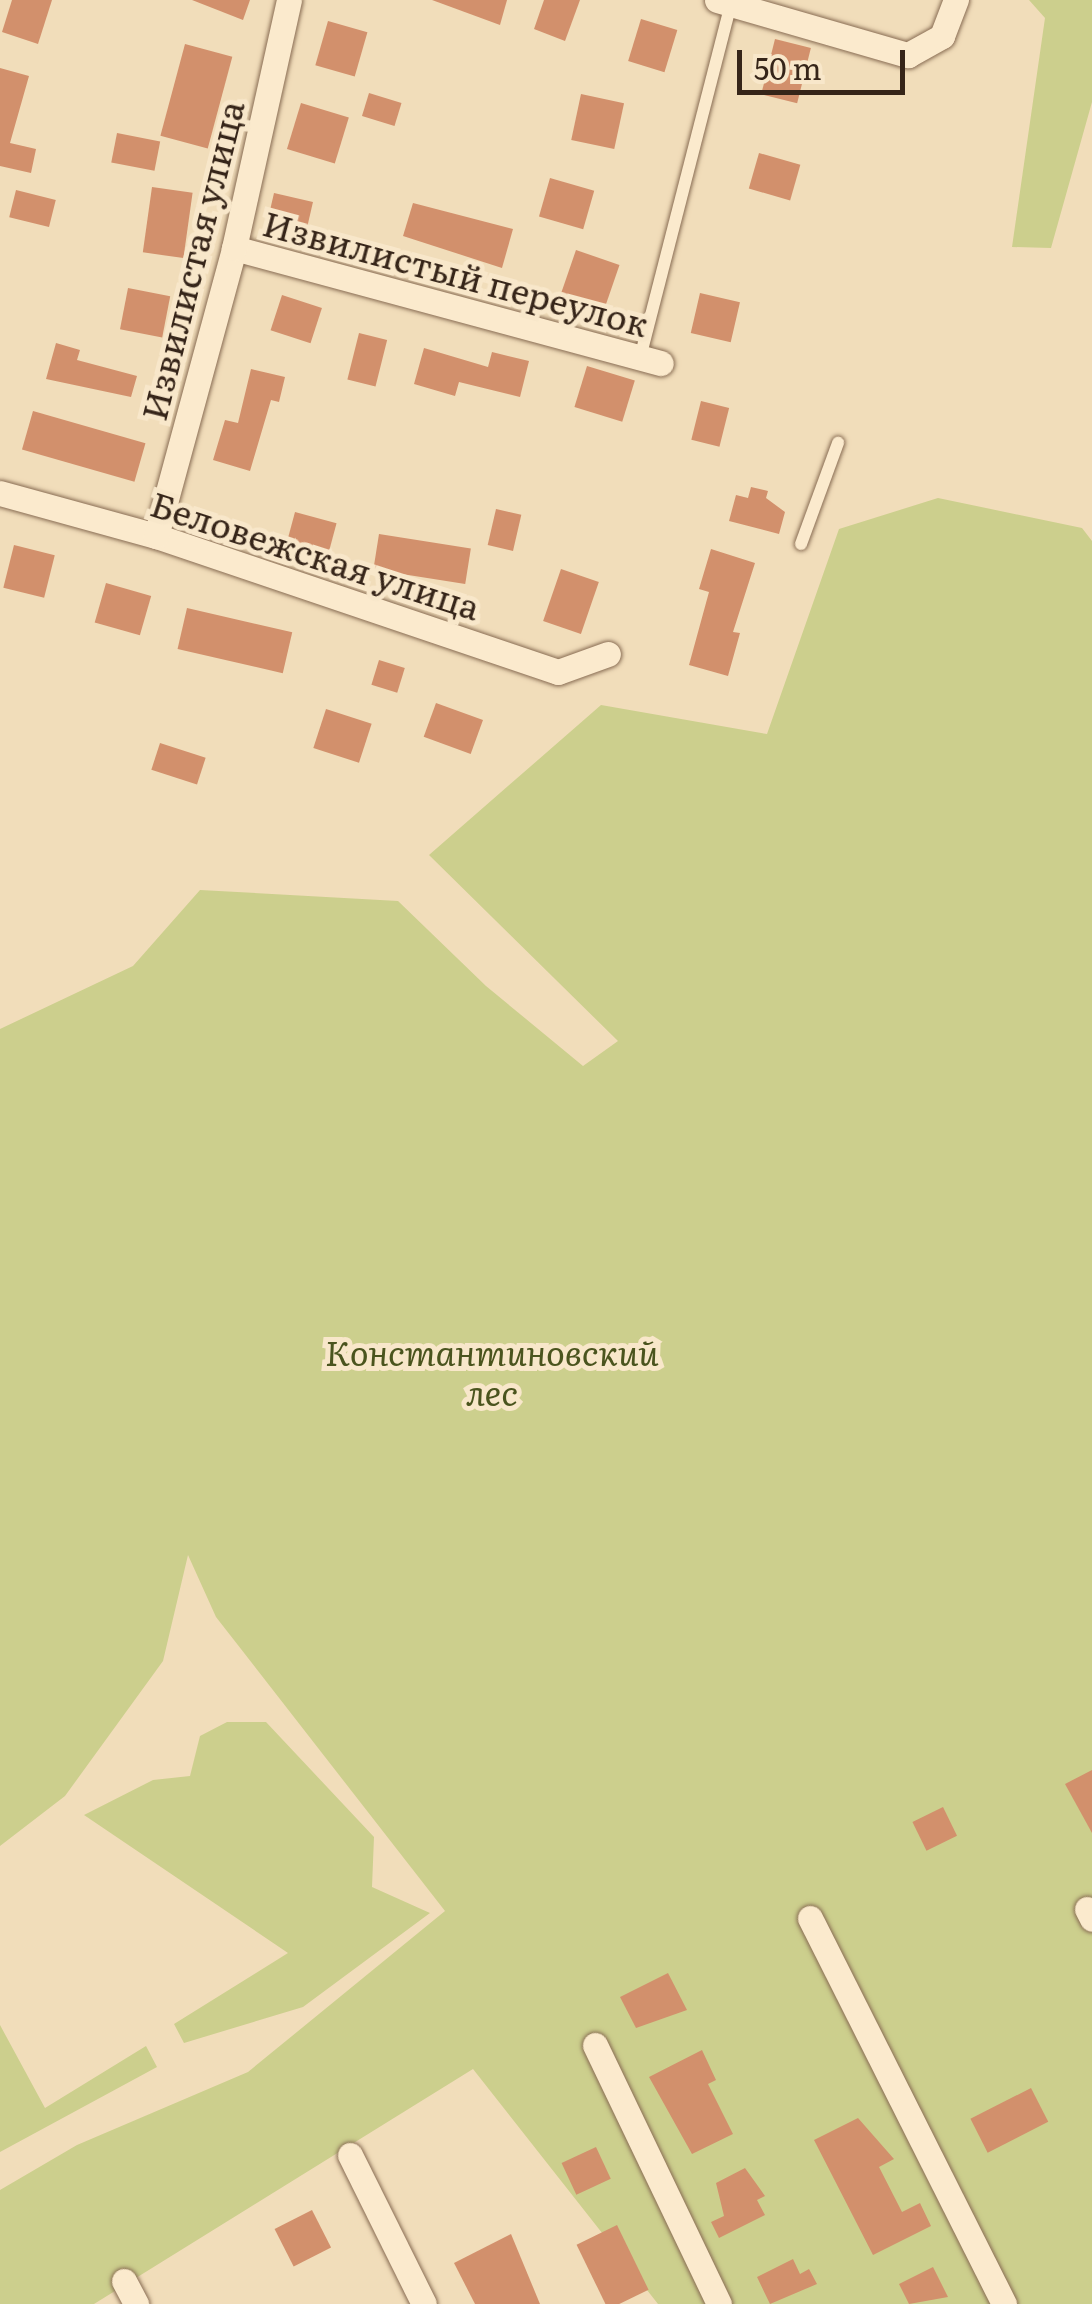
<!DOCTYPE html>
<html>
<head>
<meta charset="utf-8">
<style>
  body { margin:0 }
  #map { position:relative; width:1092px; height:2304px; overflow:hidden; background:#f1ddba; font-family:Literata,serif }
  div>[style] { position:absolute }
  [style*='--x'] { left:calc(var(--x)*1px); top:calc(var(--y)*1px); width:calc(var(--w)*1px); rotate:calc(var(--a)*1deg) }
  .green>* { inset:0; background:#cccf8d }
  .building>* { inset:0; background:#d2906c; transform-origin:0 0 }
  .roads { filter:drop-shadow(0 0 2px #886c53) drop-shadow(0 0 2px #886c53) }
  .lane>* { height:12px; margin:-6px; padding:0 6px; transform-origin:6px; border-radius:6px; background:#fbeacd }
  .street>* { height:25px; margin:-12.5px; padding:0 12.5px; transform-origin:12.5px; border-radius:12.5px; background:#fbeacd }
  span { translate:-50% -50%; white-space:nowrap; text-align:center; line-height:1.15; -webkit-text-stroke:10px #f8e7ca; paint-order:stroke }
  .street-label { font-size:35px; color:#362519 }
  .park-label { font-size:35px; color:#4a541e; font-style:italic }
  .scale { position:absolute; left:737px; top:50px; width:168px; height:45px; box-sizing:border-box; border:5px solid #362519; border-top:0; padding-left:12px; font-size:30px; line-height:35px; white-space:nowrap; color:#362519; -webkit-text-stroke:8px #f8e7ca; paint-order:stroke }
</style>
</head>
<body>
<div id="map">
  <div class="green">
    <div style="clip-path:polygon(1029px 0,1092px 0,1092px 102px,1051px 248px,1012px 247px,1045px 18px)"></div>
    <div style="clip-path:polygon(938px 498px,1082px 528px,1092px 541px,1092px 2304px,658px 2304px,473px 2069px,94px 2304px,0 2304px,0 2190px,77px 2145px,248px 2072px,445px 1911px,216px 1617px,188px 1555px,163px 1661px,65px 1796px,0 1846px,0 1029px,133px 966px,200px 890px,398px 901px,486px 986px,583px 1066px,618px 1041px,429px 855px,601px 705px,767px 734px,839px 529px)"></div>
    <div style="clip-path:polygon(227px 1722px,266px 1722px,374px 1837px,372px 1887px,430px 1913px,303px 2007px,184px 2043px,174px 2024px,288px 1953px,84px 1815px,153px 1780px,190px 1776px,200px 1736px)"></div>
    <div style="clip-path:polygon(0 2025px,45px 2108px,146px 2046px,157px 2067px,0 2152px)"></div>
  </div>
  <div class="building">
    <div style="clip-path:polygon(12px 0,52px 0,38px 44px,2px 32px)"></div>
    <div style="clip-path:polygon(192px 0,250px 0,243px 20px)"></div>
    <div style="clip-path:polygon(432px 0,507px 0,500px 25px)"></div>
    <div style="clip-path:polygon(544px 0,580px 0,565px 41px,534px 29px)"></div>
    <div style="left:641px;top:19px;width:38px;height:44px;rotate:17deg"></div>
    <div style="left:328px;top:21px;width:41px;height:46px;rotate:16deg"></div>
    <div style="left:775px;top:39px;width:37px;height:57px;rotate:14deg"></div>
    <div style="left:185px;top:44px;width:49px;height:95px;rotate:15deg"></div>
    <div style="clip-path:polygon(0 68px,29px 76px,10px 143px,36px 149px,31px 173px,0 166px)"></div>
    <div style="left:369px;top:93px;width:34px;height:24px;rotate:17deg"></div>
    <div style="left:581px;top:94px;width:44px;height:47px;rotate:12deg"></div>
    <div style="left:301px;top:103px;width:50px;height:48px;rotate:17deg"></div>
    <div style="left:117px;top:133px;width:44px;height:30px;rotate:11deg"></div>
    <div style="left:759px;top:153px;width:43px;height:37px;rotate:16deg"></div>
    <div style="left:550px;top:178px;width:46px;height:40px;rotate:16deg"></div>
    <div style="left:152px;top:187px;width:41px;height:66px;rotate:8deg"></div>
    <div style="left:16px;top:190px;width:41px;height:28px;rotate:14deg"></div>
    <div style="left:274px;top:193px;width:40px;height:40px;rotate:13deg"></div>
    <div style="clip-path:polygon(413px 203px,513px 229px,502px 268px,403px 236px)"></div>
    <div style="left:576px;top:250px;width:46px;height:46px;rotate:19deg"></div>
    <div style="left:128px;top:288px;width:43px;height:42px;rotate:11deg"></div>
    <div style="left:700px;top:293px;width:41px;height:41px;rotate:13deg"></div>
    <div style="left:282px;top:295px;width:42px;height:37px;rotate:18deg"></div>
    <div style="left:359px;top:333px;width:29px;height:48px;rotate:14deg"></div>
    <div style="clip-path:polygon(56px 343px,80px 350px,77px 360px,137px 376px,131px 397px,46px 379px)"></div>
    <div style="clip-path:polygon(424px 348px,488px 367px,492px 352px,529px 361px,520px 397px,459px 382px,455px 396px,414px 384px)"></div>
    <div style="left:587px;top:366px;width:50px;height:43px;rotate:17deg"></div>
    <div style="clip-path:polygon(251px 369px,285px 377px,279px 402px,271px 400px,250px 471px,213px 460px,225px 420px,238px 423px)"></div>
    <div style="left:701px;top:401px;width:29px;height:40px;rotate:14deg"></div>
    <div style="left:33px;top:411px;width:117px;height:40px;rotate:16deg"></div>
    <div style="clip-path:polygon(751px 487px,768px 491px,766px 498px,785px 512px,779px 534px,729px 521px,736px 495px,748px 498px)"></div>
    <div style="left:496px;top:509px;width:26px;height:37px;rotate:13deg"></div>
    <div style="left:295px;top:512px;width:43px;height:36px;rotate:15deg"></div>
    <div style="left:379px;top:534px;width:93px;height:36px;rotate:9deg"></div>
    <div style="left:14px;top:545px;width:42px;height:44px;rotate:14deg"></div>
    <div style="clip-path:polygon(711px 549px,755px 563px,733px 632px,740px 633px,728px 676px,689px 665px,709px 592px,699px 589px)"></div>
    <div style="left:561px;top:569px;width:40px;height:55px;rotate:19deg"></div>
    <div style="left:106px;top:583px;width:47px;height:41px;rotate:16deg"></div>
    <div style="left:187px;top:608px;width:108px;height:42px;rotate:13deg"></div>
    <div style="left:379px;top:660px;width:27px;height:26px;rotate:17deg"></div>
    <div style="left:436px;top:703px;width:50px;height:36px;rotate:20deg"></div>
    <div style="left:326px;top:709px;width:48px;height:41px;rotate:18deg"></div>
    <div style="left:160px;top:743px;width:48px;height:28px;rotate:18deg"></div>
    <div style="clip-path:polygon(1092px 1770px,1092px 1833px,1065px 1784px)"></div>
    <div style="left:943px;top:1807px;width:32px;height:34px;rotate:64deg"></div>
    <div style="clip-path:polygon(668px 1973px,687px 2010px,636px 2028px,620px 1997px)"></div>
    <div style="clip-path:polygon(702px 2050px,716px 2080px,708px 2084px,733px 2134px,692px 2154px,649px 2077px)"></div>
    <div style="left:1031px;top:2088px;width:38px;height:68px;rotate:63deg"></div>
    <div style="clip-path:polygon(858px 2118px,894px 2159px,879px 2167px,902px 2212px,920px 2203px,931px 2226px,873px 2255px,814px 2140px)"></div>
    <div style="left:596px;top:2147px;width:35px;height:38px;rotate:65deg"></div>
    <div style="clip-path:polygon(745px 2168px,765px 2196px,757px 2200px,765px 2215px,719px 2238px,711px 2222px,724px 2216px,716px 2183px)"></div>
    <div style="left:312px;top:2210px;width:42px;height:42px;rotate:63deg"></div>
    <div style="left:617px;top:2225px;width:72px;height:45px;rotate:64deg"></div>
    <div style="clip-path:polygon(511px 2234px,540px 2304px,475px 2304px,454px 2263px)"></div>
    <div style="clip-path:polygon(793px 2259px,800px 2274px,809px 2269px,817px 2284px,770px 2304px,757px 2277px)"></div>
    <div style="clip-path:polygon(933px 2267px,948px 2297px,909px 2304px,899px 2284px)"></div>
  </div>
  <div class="roads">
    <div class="lane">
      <div style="--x:640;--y:358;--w:366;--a:-75.6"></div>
      <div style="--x:801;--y:544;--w:108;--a:-69.9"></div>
    </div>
    <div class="street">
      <div style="--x:717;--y:0;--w:199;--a:16.1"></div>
      <div style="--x:908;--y:55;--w:39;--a:-29"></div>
      <div style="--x:942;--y:36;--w:39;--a:-69"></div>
      <div style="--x:234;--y:248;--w:442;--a:15.1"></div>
      <div style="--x:0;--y:493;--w:162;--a:15.4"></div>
      <div style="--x:156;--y:536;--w:424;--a:18.7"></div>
      <div style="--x:558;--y:672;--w:53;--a:-19.8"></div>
      <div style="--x:156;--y:536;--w:298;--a:-74.8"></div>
      <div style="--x:234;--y:248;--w:254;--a:-77.5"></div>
      <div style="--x:1087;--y:1909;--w:11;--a:63"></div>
      <div style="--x:810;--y:1918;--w:432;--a:63.3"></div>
      <div style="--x:595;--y:2045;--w:287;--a:64.4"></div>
      <div style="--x:350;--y:2155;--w:166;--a:63.6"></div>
      <div style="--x:124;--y:2281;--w:26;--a:62"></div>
    </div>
  </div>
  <div class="street-label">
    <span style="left:191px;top:260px;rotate:-76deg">Извилистая улица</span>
    <span style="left:456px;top:272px;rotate:15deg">Извилистый переулок</span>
    <span style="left:316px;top:554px;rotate:18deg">Беловежская улица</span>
  </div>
  <div class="park-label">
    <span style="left:492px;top:1371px">Константиновский<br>лес</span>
  </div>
  <div class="scale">50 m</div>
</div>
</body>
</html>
